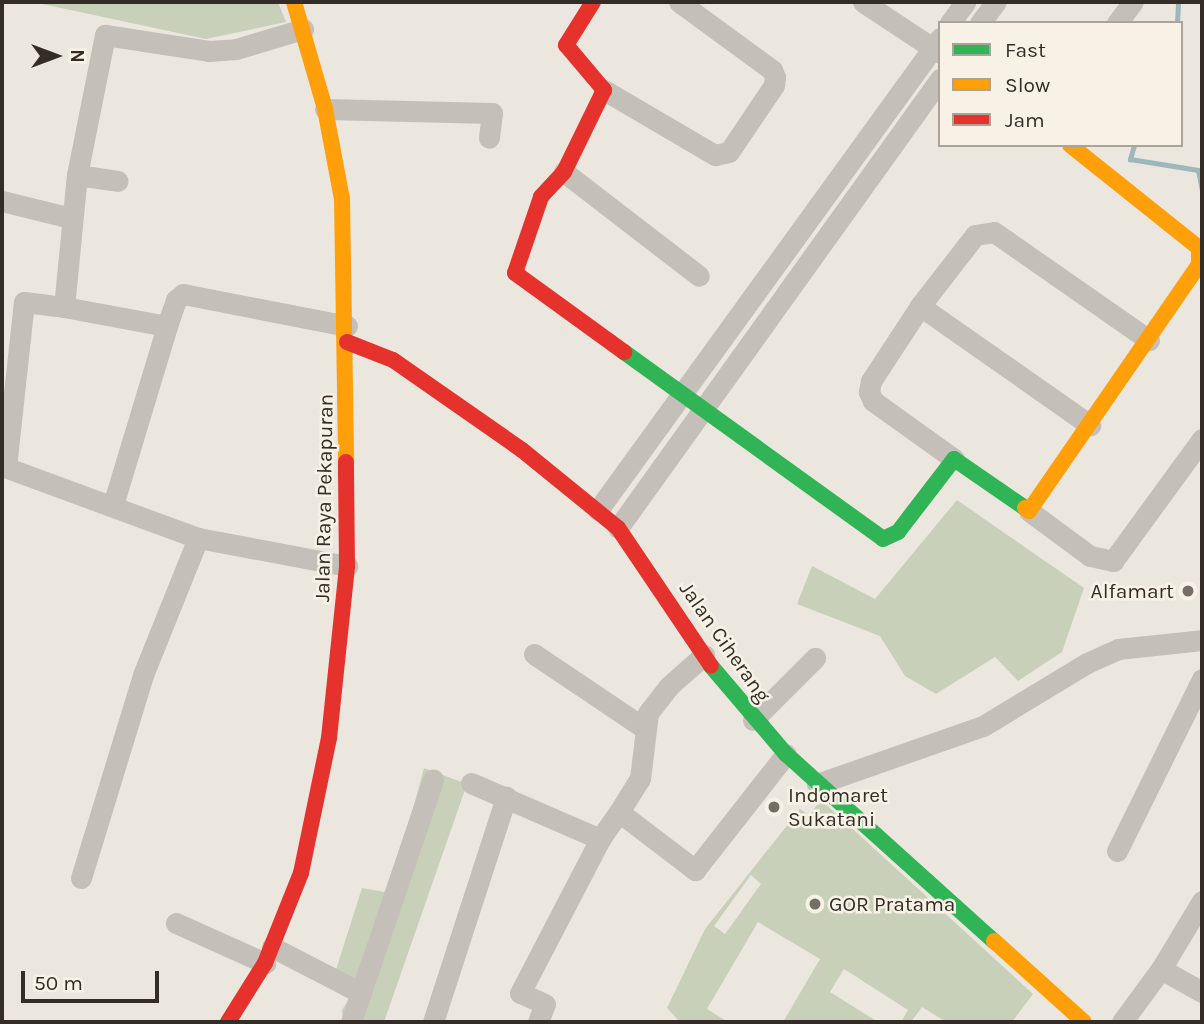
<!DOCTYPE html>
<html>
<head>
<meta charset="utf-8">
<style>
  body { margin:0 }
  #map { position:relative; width:1204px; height:1024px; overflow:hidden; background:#ebe7df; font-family:Karla,sans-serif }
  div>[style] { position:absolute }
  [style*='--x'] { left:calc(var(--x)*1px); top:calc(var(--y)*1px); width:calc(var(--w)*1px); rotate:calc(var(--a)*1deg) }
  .green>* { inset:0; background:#c9d0ba }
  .stream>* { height:5px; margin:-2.5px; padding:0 2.5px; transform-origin:2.5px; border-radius:2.5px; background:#9db7bb }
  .street>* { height:21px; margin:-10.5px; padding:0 10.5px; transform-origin:10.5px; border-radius:10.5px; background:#c4bfb8 }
  .fast>* { height:16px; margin:-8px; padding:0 8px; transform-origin:8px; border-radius:8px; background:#30b455 }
  .slow>* { height:16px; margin:-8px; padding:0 8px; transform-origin:8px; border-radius:8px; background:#ff9f0a }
  .jam>* { height:16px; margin:-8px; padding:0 8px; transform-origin:8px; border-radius:8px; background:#e5322d }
  .dots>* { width:19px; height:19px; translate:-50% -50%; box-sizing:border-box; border:4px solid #f8f2e6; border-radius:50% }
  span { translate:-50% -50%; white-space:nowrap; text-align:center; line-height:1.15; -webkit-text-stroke:5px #f8f2e6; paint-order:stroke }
  .street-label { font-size:21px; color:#342d27 }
  .poi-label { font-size:21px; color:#342d27 }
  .right { translate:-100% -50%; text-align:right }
  .left { translate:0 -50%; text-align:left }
  .frame { position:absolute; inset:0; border:4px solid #342d27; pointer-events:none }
  .legend { position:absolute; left:938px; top:21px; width:245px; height:126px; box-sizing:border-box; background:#f8f2e6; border:2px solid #aaa39a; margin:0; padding:9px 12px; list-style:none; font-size:21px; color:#342d27 }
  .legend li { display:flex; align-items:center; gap:14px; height:35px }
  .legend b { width:35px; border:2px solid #aaa39a }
  .north { position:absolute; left:21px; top:21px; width:70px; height:70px; -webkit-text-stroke:5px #f8f2e6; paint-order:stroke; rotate:90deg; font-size:19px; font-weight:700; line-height:28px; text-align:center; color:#342d27 }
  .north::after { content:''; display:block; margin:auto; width:24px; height:32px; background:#342d27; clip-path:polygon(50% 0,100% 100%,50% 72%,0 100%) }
  .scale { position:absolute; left:21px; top:971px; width:138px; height:32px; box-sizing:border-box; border:4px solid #342d27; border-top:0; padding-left:9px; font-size:21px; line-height:24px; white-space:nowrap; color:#342d27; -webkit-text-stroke:5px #f8f2e6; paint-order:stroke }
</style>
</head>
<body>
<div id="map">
  <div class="green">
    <div style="clip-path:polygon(33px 2px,278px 2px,286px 22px,206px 39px)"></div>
    <div style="clip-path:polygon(957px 500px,1084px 588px,1062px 652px,1018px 681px,995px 657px,936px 694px,905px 676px,880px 636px,797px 604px,812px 566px,875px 599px)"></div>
    <div style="clip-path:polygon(424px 768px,467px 784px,384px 1022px,343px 1022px,342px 1010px,354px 991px,334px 976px,362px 888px,390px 893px)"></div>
    <div style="clip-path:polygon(evenodd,820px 799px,1033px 994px,1012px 1022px,946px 1022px,922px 1007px,911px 1022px,901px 1022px,908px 1010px,844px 969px,830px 992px,878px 1022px,783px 1022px,820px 959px,758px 922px,707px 1009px,728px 1022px,680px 1022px,667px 1008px,705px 929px,800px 809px,810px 816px,820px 799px,751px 875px,761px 884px,725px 934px,714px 926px,751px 875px)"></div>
  </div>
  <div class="stream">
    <div style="--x:1177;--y:23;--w:21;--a:-87"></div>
    <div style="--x:1134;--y:145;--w:15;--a:106"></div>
    <div style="--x:1130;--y:159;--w:69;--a:9.2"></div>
    <div style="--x:1198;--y:170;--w:21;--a:79"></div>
  </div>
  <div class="street">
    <div style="--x:863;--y:2;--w:92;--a:33.5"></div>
    <div style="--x:950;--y:23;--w:26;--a:-54"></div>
    <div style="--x:980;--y:23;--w:26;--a:-53"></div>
    <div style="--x:1117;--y:23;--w:26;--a:-53"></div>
    <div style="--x:604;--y:90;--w:129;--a:30.4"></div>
    <div style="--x:715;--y:155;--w:14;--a:-12"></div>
    <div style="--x:729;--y:152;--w:81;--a:-56.1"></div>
    <div style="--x:774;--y:85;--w:8;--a:-83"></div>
    <div style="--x:775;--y:77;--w:8;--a:-113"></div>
    <div style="--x:772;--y:70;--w:115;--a:-143.8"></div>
    <div style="--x:325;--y:109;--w:167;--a:1.4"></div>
    <div style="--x:492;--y:113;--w:25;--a:97"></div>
    <div style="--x:564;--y:172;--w:170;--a:37.6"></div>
    <div style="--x:77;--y:175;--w:41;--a:8.3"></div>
    <div style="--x:2;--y:201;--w:71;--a:13.8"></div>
    <div style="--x:920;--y:306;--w:208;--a:35"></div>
    <div style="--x:64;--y:307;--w:105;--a:10.5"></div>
    <div style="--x:954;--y:459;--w:100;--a:-144.4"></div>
    <div style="--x:873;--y:401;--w:10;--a:-114"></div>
    <div style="--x:869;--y:392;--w:11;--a:-80"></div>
    <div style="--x:871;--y:381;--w:90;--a:-56.8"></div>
    <div style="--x:920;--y:306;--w:90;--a:-52.2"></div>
    <div style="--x:975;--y:235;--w:19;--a:-9"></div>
    <div style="--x:994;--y:232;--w:189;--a:34.9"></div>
    <div style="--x:2;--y:466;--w:209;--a:20.2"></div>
    <div style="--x:198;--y:538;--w:152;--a:10.6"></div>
    <div style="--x:6;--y:467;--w:166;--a:-83.8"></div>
    <div style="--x:24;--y:302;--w:40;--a:7.1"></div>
    <div style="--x:64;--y:307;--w:133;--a:-84.4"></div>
    <div style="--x:77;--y:175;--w:143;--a:-78.7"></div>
    <div style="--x:105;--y:35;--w:105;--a:8.7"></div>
    <div style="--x:209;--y:51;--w:27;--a:-4"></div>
    <div style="--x:236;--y:49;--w:70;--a:-16.6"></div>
    <div style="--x:113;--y:505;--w:187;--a:-73.2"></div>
    <div style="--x:167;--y:326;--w:28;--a:-71"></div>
    <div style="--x:176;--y:300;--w:9;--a:-41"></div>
    <div style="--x:183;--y:294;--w:167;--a:11"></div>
    <div style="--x:598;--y:510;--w:583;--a:-54.07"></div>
    <div style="--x:1029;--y:511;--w:76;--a:36.4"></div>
    <div style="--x:1090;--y:556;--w:24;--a:12"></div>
    <div style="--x:1113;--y:561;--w:151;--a:-53.9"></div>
    <div style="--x:618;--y:528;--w:553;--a:-54.35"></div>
    <div style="--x:534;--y:654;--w:133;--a:33.9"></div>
    <div style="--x:753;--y:720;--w:88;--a:-45"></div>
    <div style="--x:471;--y:783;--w:141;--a:23.5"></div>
    <div style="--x:600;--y:839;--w:33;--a:-55"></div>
    <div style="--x:619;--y:812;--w:96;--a:37.3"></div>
    <div style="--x:695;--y:870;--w:147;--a:-51.9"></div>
    <div style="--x:817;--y:784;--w:176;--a:-19.3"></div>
    <div style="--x:983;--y:726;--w:122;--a:-31.2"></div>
    <div style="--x:1087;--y:663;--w:34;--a:-24"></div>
    <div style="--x:1118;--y:649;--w:84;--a:-6.1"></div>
    <div style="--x:619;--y:812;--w:39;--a:-58"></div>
    <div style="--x:640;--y:779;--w:66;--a:-83.1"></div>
    <div style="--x:648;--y:713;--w:34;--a:-52"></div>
    <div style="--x:669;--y:686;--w:47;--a:-41.5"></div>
    <div style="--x:1117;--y:851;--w:192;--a:-63.7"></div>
    <div style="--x:81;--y:878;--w:212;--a:-73"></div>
    <div style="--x:143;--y:675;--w:148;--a:-68.1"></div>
    <div style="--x:1202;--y:901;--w:79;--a:121.1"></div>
    <div style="--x:1161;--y:969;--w:47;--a:29.3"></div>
    <div style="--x:176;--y:923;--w:98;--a:24.2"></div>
    <div style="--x:272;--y:947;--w:100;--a:27.3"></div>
    <div style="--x:351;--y:1022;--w:256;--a:-71.3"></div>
    <div style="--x:433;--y:1022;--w:237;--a:-72"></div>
    <div style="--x:538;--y:1022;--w:19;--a:-69"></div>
    <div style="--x:545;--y:1004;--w:27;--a:-156"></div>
    <div style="--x:520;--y:993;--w:174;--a:-62.5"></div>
    <div style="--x:1122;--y:1022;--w:66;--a:-53.7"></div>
  </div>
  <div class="fast">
    <div style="--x:624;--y:352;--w:319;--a:35.8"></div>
    <div style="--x:883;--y:539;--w:17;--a:-25"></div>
    <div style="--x:898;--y:532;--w:92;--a:-52.5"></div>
    <div style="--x:954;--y:459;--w:86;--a:34.6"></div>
    <div style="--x:711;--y:666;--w:116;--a:49.6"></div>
    <div style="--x:786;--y:754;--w:280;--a:42"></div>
  </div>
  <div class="slow">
    <div style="--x:294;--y:2;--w:111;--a:73.8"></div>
    <div style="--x:325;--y:109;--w:92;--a:79.3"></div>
    <div style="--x:342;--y:199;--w:263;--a:89.1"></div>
    <div style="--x:1025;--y:508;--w:5;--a:37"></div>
    <div style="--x:1029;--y:511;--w:299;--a:-55.4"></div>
    <div style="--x:1199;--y:265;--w:17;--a:-90"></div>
    <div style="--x:1199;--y:248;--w:165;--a:-141.4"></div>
    <div style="--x:994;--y:941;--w:121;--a:42"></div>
  </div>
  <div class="jam">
    <div style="--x:593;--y:2;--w:51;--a:122.1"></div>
    <div style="--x:566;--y:45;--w:59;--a:49.8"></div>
    <div style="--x:604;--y:90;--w:91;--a:116"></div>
    <div style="--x:564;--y:172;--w:34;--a:133"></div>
    <div style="--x:541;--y:197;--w:80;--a:108.9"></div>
    <div style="--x:515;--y:273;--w:135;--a:35.9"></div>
    <div style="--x:347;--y:342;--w:49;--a:21.4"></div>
    <div style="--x:393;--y:360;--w:157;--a:34.9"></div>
    <div style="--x:522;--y:450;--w:124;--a:39.1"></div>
    <div style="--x:618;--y:528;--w:166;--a:56"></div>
    <div style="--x:228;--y:1022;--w:70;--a:-57.9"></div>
    <div style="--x:265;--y:963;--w:97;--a:-68.2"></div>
    <div style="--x:301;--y:873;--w:138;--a:-78.3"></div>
    <div style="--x:329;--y:738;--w:173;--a:-84"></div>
    <div style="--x:347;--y:566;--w:104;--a:-90.6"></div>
  </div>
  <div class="dots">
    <div style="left:1188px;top:591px;background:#746e67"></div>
    <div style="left:774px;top:807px;background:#746e67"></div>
    <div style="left:815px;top:904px;background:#746e67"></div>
  </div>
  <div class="street-label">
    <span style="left:324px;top:498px;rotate:-89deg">Jalan Raya Pekapuran</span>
    <span style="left:725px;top:642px;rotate:55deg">Jalan Ciherang</span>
  </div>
  <div class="poi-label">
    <span class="right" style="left:1174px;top:591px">Alfamart</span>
    <span class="left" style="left:788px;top:807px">Indomaret<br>Sukatani</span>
    <span class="left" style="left:829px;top:904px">GOR Pratama</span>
  </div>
  <div class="frame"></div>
  <ul class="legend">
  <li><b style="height:9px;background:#30b455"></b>Fast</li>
  <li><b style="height:9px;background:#ff9f0a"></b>Slow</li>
  <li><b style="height:9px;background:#e5322d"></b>Jam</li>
  </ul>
  <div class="north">N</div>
  <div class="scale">50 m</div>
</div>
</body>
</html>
